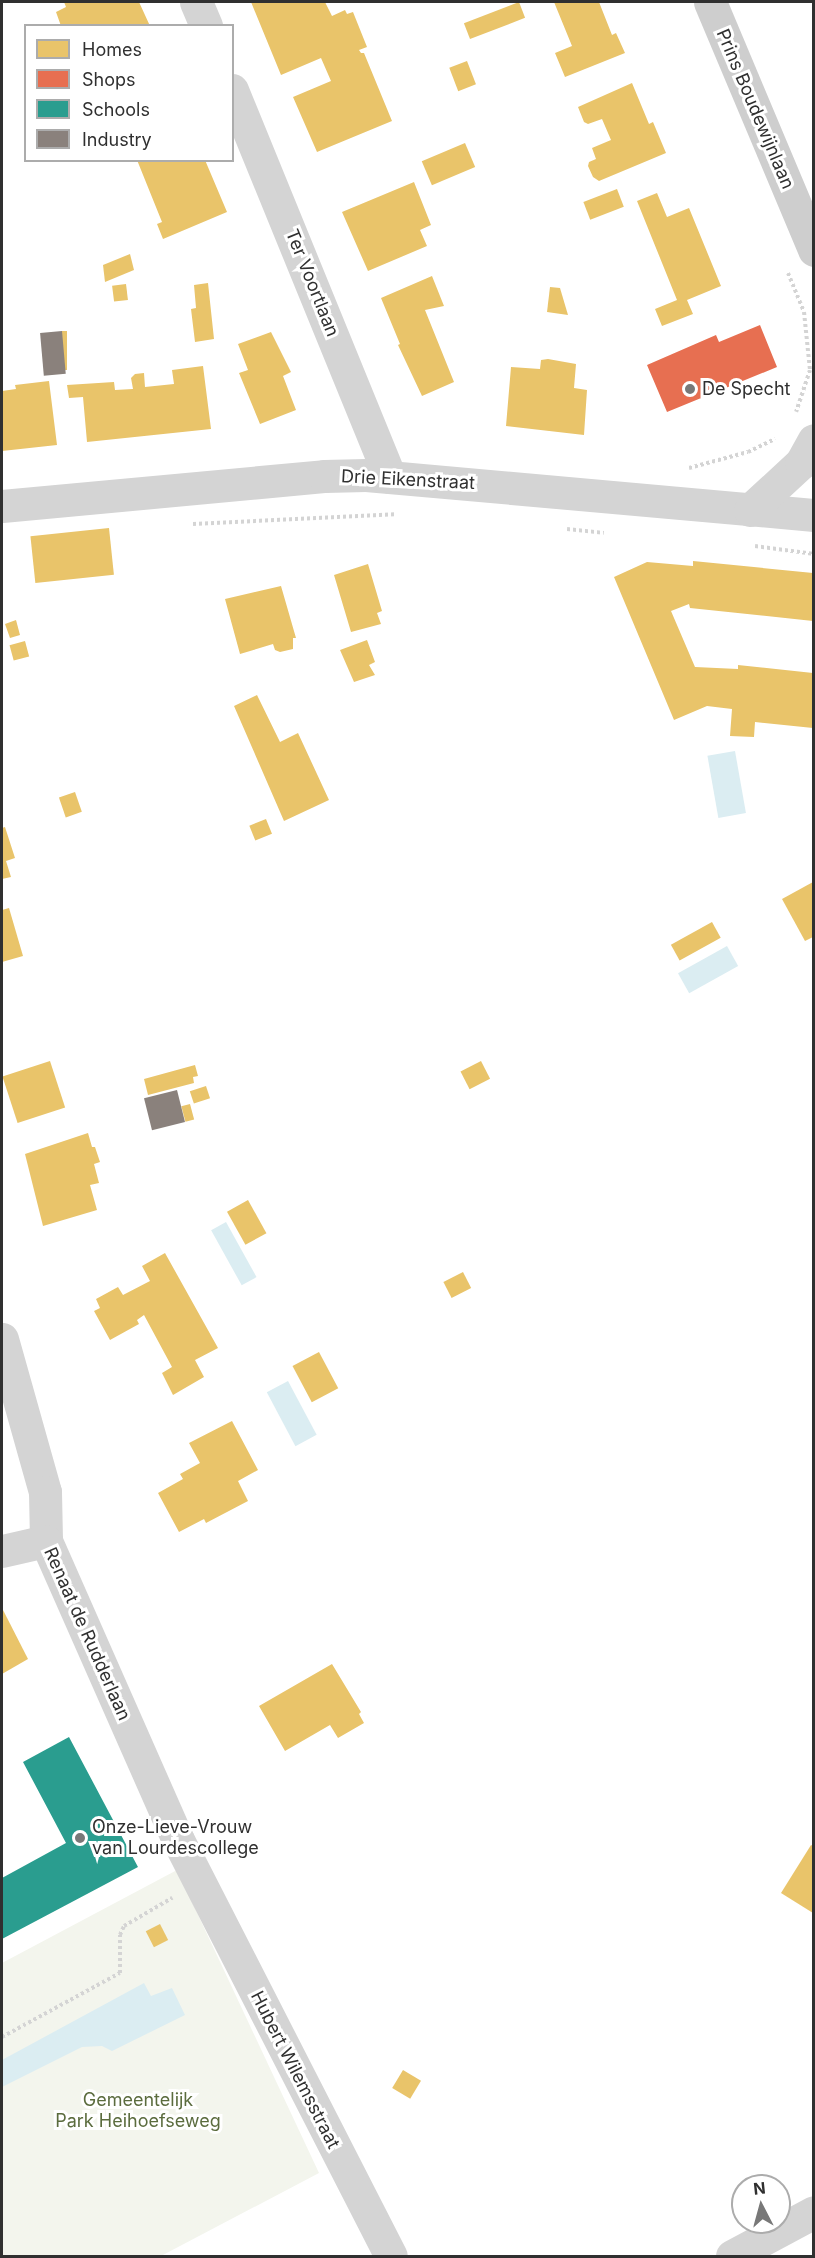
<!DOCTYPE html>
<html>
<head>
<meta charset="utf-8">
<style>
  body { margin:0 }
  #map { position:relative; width:815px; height:2258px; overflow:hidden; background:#fff; font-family:Inter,sans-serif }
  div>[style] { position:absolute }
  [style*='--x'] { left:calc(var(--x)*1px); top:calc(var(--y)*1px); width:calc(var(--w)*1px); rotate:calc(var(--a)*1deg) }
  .green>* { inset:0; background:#f3f5ed }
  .water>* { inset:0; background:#dbedf2; transform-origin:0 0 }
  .homes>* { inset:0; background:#e9c46a; transform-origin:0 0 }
  .shops>* { inset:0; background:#e76f51 }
  .schools>* { inset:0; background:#2a9d8f }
  .industry>* { inset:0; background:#8a817c; transform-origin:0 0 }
  .path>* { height:4px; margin-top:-2px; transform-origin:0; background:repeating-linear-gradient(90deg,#d4d4d4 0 3px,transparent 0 6px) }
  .minor>* { height:33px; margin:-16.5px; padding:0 16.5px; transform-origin:16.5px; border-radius:16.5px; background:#d4d4d4 }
  .tertiary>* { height:33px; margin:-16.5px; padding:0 16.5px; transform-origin:16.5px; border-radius:16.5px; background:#d4d4d4 }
  .secondary>* { height:33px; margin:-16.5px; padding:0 16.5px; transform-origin:16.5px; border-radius:16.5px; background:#cecece }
  .dots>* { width:16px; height:16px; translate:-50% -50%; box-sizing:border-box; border:3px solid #fff; border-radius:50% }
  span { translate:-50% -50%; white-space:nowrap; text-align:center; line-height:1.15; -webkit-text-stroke:6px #fff; paint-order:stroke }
  .street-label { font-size:18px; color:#303030 }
  .poi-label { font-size:18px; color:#303030 }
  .left { translate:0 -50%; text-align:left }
  .park-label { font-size:18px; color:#5b6c3e }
  .frame { position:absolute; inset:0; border:3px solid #303030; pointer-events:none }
  .legend { position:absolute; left:24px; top:24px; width:210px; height:138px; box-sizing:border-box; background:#fff; border:2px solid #acacac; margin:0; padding:8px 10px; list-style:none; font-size:18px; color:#303030 }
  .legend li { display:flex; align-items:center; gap:12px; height:30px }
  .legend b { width:30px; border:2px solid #acacac }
  .north { position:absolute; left:731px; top:2174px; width:60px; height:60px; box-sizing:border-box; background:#fff; border:2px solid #acacac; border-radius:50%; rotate:354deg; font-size:16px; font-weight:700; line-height:24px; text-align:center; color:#303030 }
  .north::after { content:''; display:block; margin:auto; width:21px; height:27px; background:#787878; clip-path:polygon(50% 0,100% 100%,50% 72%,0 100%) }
</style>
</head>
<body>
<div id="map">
  <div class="green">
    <div style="clip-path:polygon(177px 1870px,319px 2173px,161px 2256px,2px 2256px,2px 1963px)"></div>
  </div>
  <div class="water">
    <div style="left:735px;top:751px;width:63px;height:28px;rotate:80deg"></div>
    <div style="left:727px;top:946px;width:23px;height:56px;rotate:61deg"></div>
    <div style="left:226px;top:1222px;width:63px;height:17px;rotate:61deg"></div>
    <div style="left:288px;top:1381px;width:61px;height:24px;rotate:62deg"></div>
    <div style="clip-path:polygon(144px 1983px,151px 1996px,172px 1988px,185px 2015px,112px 2051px,102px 2046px,82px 2047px,2px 2087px,2px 2060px)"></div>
  </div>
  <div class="homes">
    <div style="clip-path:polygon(64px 2px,139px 2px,150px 26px,61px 26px,56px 12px,66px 7px)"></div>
    <div style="clip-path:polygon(251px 2px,325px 2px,332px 16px,345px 10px,347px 14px,353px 12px,367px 47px,359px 50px,361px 53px,364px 53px,392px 121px,317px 152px,293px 97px,331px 81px,321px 58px,281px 75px)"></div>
    <div style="left:519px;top:2px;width:17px;height:59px;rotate:69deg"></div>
    <div style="clip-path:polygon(554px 2px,599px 2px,612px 35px,616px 33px,625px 53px,565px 77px,555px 53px,572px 46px)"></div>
    <div style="left:467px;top:61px;width:25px;height:19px;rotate:69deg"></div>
    <div style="clip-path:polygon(632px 83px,649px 124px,653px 122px,666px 153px,599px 181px,593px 177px,588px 166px,589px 162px,596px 159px,592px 148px,611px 140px,602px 119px,588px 124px,584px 122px,578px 107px)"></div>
    <div style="left:465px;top:143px;width:26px;height:47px;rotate:67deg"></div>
    <div style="clip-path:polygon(137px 160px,205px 160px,227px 212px,163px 239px,157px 224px,162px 222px)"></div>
    <div style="clip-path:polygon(414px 182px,431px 225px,420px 230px,427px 246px,368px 271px,342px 212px)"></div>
    <div style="left:617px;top:189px;width:19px;height:36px;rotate:69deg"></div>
    <div style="clip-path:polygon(657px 193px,667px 217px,689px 208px,721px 286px,687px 300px,693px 314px,662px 326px,655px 309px,677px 300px,637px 201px)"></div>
    <div style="clip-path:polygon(130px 254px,134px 270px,105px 282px,103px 265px)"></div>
    <div style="clip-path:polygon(432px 276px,444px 306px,425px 310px,454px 382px,422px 396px,398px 345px,400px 344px,381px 298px)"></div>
    <div style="clip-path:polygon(208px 283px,214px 339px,195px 342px,191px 309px,196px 308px,194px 285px)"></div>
    <div style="left:126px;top:284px;width:16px;height:14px;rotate:83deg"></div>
    <div style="clip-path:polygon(550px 287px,560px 288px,568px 315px,547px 312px)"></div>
    <div style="left:62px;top:331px;width:5px;height:39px"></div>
    <div style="clip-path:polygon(271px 332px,291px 372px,283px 376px,296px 410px,260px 424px,239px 373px,248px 370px,238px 344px)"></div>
    <div style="clip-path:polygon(548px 359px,576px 364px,574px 388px,587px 390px,584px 435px,506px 426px,511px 367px,540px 369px,541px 360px)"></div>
    <div style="clip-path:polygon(203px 366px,211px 429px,87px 442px,83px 397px,69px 398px,67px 385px,114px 382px,115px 390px,133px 389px,131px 378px,135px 374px,144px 373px,145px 387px,174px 384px,172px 370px)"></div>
    <div style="clip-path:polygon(49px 381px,57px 445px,2px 451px,2px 391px,16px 389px,15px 385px)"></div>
    <div style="left:109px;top:528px;width:47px;height:79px;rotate:84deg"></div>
    <div style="clip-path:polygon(693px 561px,813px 573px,813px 621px,690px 608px,689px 604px,671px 611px,695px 667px,738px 669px,738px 665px,813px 673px,813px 728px,755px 722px,754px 737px,730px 736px,732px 709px,707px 706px,674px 720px,614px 577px,647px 562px,693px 566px)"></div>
    <div style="clip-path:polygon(368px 564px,382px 611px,377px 613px,381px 624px,351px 632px,334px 575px)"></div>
    <div style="clip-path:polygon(281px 586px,296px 638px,293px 638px,293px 649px,280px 652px,275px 650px,273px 644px,240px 654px,225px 599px)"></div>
    <div style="clip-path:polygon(16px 620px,20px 635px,10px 638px,5px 624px)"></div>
    <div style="clip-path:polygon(367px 640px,375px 662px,369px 665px,375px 675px,354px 682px,340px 650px)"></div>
    <div style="left:25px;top:641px;width:16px;height:16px;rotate:75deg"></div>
    <div style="clip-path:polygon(257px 695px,280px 742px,298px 733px,329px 800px,284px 821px,234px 706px)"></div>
    <div style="left:75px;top:792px;width:21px;height:17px;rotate:71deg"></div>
    <div style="left:266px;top:819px;width:16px;height:18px;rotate:68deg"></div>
    <div style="clip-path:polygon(5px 827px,15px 858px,6px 861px,11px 877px,2px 879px,2px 828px)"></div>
    <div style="clip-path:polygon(813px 882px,813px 937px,805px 941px,782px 899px)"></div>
    <div style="clip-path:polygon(9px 908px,23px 956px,2px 962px,2px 910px)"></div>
    <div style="left:712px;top:922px;width:18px;height:47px;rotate:61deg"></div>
    <div style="left:50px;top:1061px;width:49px;height:50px;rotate:72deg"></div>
    <div style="left:481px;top:1061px;width:20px;height:23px;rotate:63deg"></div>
    <div style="clip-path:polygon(195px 1065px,198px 1076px,193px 1077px,194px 1083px,148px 1095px,144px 1079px)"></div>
    <div style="left:206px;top:1086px;width:13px;height:17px;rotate:72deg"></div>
    <div style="left:190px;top:1104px;width:16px;height:9px;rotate:75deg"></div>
    <div style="clip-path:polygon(88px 1133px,92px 1147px,89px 1147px,95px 1147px,100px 1162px,94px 1164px,99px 1183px,90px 1185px,97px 1210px,43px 1226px,25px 1154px)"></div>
    <div style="left:248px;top:1200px;width:38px;height:24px;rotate:61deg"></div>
    <div style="clip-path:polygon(165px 1253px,218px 1348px,195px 1360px,204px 1377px,173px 1395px,162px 1373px,172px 1367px,144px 1315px,137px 1320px,139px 1324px,110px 1340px,94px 1311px,100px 1308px,96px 1299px,118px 1287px,123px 1295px,150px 1281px,142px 1266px)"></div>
    <div style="left:463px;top:1272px;width:18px;height:22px;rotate:63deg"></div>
    <div style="left:319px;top:1352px;width:41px;height:30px;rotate:62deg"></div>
    <div style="clip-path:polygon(232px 1421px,258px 1470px,238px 1481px,248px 1501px,206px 1523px,204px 1519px,179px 1532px,158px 1493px,183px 1479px,180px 1474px,200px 1463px,189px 1443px)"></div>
    <div style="clip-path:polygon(2px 1608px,28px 1659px,2px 1674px)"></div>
    <div style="clip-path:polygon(332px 1664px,361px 1712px,359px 1714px,364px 1723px,338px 1738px,330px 1725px,285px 1751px,259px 1706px)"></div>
    <div style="clip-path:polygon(811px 1845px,813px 1846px,813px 1913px,781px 1893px)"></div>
    <div style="left:160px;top:1924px;width:18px;height:16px;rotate:63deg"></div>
    <div style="left:403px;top:2070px;width:21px;height:21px;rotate:31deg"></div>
  </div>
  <div class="shops">
    <div style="clip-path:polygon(760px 325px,777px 367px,667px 412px,647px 365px,716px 335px,719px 342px)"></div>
  </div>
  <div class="schools">
    <div style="clip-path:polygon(69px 1737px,138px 1867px,2px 1939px,2px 1878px,66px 1843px,23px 1762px)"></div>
  </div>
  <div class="industry">
    <div style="left:62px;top:331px;width:43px;height:22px;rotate:85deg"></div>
    <div style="left:177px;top:1090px;width:33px;height:34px;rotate:76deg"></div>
  </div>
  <div class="path">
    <div style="--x:788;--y:273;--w:42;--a:67.7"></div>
    <div style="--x:804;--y:312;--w:58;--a:84.1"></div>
    <div style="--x:810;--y:370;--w:44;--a:108.4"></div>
    <div style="--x:689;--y:468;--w:61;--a:-15.2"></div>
    <div style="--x:748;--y:452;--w:30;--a:-26"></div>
    <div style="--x:193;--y:524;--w:202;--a:-2.8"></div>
    <div style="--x:567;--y:529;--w:37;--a:6"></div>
    <div style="--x:755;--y:546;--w:60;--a:7.7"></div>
    <div style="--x:2;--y:2037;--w:134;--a:-28.5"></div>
    <div style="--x:120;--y:1973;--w:38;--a:-90"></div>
    <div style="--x:120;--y:1935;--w:10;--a:-66"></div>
    <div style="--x:124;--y:1926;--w:56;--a:-30.3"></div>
  </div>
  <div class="minor">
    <div style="--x:196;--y:2;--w:26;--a:67"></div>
    <div style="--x:232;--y:90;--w:418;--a:67.8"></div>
    <div style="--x:2;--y:1339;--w:159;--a:74.3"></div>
    <div style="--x:45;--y:1492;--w:49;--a:88.8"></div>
    <div style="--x:46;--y:1541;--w:327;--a:66.2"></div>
    <div style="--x:178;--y:1840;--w:467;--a:62.9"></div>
    <div style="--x:2;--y:1551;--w:45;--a:-12.8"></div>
    <div style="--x:732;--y:2256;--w:93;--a:-28.2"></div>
  </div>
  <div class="tertiary">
    <div style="--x:2;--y:506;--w:323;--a:-5.3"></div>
    <div style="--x:324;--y:476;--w:42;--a:-1.4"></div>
    <div style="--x:366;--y:475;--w:450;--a:5.1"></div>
    <div style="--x:750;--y:510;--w:69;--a:-42.7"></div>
    <div style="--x:801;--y:463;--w:26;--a:-61"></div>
  </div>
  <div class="secondary">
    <div style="--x:710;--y:2;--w:269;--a:67.2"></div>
  </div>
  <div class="dots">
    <div style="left:690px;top:389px;background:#787878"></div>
    <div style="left:80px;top:1838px;background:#787878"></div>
  </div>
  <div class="street-label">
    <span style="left:755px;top:109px;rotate:67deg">Prins Boudewijnlaan</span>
    <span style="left:312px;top:283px;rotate:68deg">Ter Voortlaan</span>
    <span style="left:408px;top:480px;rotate:3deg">Drie Eikenstraat</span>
    <span style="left:87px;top:1634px;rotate:66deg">Renaat de Rudderlaan</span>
    <span style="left:295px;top:2070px;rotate:63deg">Hubert Wilemsstraat</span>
  </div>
  <div class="poi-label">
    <span class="left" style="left:702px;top:389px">De Specht</span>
    <span class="left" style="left:92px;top:1838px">Onze-Lieve-Vrouw<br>van Lourdescollege</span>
  </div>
  <div class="park-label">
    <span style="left:138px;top:2111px">Gemeentelijk<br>Park Heihoefseweg</span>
  </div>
  <div class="frame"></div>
  <ul class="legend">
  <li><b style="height:16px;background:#e9c46a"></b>Homes</li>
  <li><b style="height:16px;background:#e76f51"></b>Shops</li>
  <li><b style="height:16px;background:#2a9d8f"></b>Schools</li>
  <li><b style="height:16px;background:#8a817c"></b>Industry</li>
  </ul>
  <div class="north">N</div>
</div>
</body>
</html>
